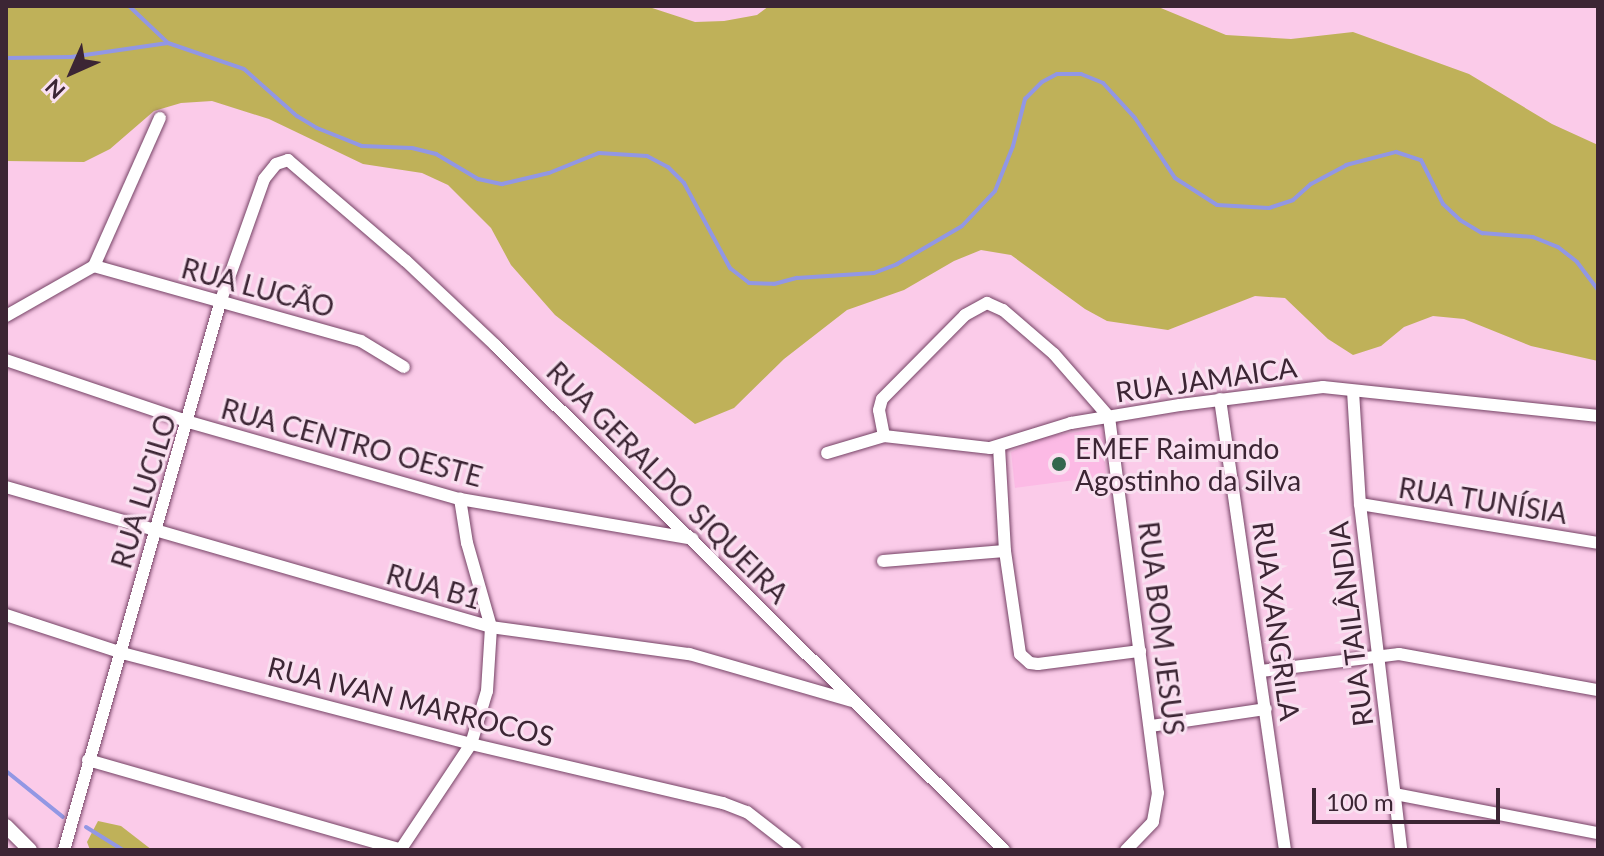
<!DOCTYPE html>
<html>
<head>
<meta charset="utf-8">
<style>
  body { margin:0 }
  #map { position:relative; width:1604px; height:856px; overflow:hidden; background:#fbcbe9; font-family:Lato,sans-serif }
  div>[style] { position:absolute }
  [style*='--x'] { left:calc(var(--x)*1px); top:calc(var(--y)*1px); width:calc(var(--w)*1px); rotate:calc(var(--a)*1deg) }
  .built>* { inset:0; background:#fcbae5 }
  .green>* { inset:0; background:#bfb159 }
  .stream>* { height:4px; margin:-2px; padding:0 2px; transform-origin:2px; border-radius:2px; background:#9297e4 }
  .roads { filter:drop-shadow(0 0 2px #754265) drop-shadow(0 0 2px #754265) }
  .minor>* { height:12px; margin:-6px; padding:0 6px; transform-origin:6px; border-radius:6px; background:#fff }
  .tertiary>* { height:14px; margin:-7px; padding:0 7px; transform-origin:7px; border-radius:7px; background:#fff }
  .dots>* { width:22px; height:22px; translate:-50% -50%; box-sizing:border-box; border:4px solid #f9e0f0; border-radius:50% }
  span { translate:-50% -50%; white-space:nowrap; text-align:center; line-height:1.15; -webkit-text-stroke:6px #f9e0f0; paint-order:stroke }
  .street-label { font-size:28px; color:#3c2534 }
  .poi-label { font-size:28px; color:#3c2534 }
  .left { translate:0 -50%; text-align:left }
  .frame { position:absolute; inset:0; border:8px solid #3c2534; pointer-events:none }
  .north { position:absolute; left:32px; top:32px; width:80px; height:80px; -webkit-text-stroke:6px #f9e0f0; paint-order:stroke; rotate:225deg; font-size:22px; font-weight:700; line-height:32px; text-align:center; color:#3c2534 }
  .north::after { content:''; display:block; margin:auto; width:28px; height:36px; background:#3c2534; clip-path:polygon(50% 0,100% 100%,50% 72%,0 100%) }
  .scale { position:absolute; left:1312px; top:788px; width:188px; height:36px; box-sizing:border-box; border:4px solid #3c2534; border-top:0; padding-left:10px; font-size:24px; line-height:28px; white-space:nowrap; color:#3c2534; -webkit-text-stroke:6px #f9e0f0; paint-order:stroke }
</style>
</head>
<body>
<div id="map">
  <div class="built">
    <div style="clip-path:polygon(1103px 428px,1106px 476px,1015px 488px,1011px 452px,1043px 437px)"></div>
  </div>
  <div class="green">
    <div style="clip-path:polygon(6px 6px,646px 6px,695px 22px,724px 21px,757px 15px,769px 6px,1156px 6px,1226px 35px,1291px 39px,1353px 32px,1469px 74px,1552px 124px,1598px 145px,1598px 361px,1531px 346px,1464px 319px,1433px 316px,1404px 327px,1381px 346px,1353px 355px,1328px 339px,1285px 298px,1255px 296px,1168px 330px,1107px 321px,1085px 309px,1011px 255px,981px 250px,954px 261px,904px 290px,847px 310px,784px 359px,734px 408px,695px 424px,555px 315px,511px 265px,491px 228px,448px 185px,422px 173px,363px 164px,269px 119px,212px 101px,181px 103px,154px 111px,110px 149px,84px 162px,6px 161px)"></div>
    <div style="clip-path:polygon(98px 821px,121px 826px,152px 850px,90px 850px,87px 842px)"></div>
  </div>
  <div class="stream">
    <div style="--x:129;--y:6;--w:54;--a:43.5"></div>
    <div style="--x:6;--y:58;--w:65;--a:-0.9"></div>
    <div style="--x:71;--y:57;--w:98;--a:-8.2"></div>
    <div style="--x:168;--y:43;--w:80;--a:18.9"></div>
    <div style="--x:244;--y:69;--w:71;--a:41.6"></div>
    <div style="--x:297;--y:116;--w:23;--a:31"></div>
    <div style="--x:317;--y:128;--w:48;--a:21.8"></div>
    <div style="--x:362;--y:146;--w:50;--a:2.3"></div>
    <div style="--x:412;--y:148;--w:25;--a:14"></div>
    <div style="--x:436;--y:154;--w:49;--a:30.8"></div>
    <div style="--x:478;--y:179;--w:25;--a:12"></div>
    <div style="--x:502;--y:184;--w:48;--a:-13.2"></div>
    <div style="--x:549;--y:173;--w:54;--a:-21.8"></div>
    <div style="--x:599;--y:153;--w:48;--a:3.6"></div>
    <div style="--x:647;--y:156;--w:24;--a:28"></div>
    <div style="--x:668;--y:167;--w:23;--a:45"></div>
    <div style="--x:684;--y:183;--w:97;--a:61.6"></div>
    <div style="--x:730;--y:268;--w:24;--a:38"></div>
    <div style="--x:749;--y:283;--w:25;--a:2"></div>
    <div style="--x:774;--y:284;--w:24;--a:-15"></div>
    <div style="--x:797;--y:278;--w:77;--a:-3.7"></div>
    <div style="--x:874;--y:273;--w:25;--a:-21"></div>
    <div style="--x:897;--y:264;--w:75;--a:-30.3"></div>
    <div style="--x:962;--y:226;--w:48;--a:-46.7"></div>
    <div style="--x:995;--y:191;--w:48;--a:-68.2"></div>
    <div style="--x:1013;--y:146;--w:49;--a:-75.7"></div>
    <div style="--x:1025;--y:99;--w:24;--a:-45"></div>
    <div style="--x:1042;--y:82;--w:17;--a:-28"></div>
    <div style="--x:1057;--y:74;--w:24;--a:0"></div>
    <div style="--x:1081;--y:74;--w:24;--a:22"></div>
    <div style="--x:1103;--y:83;--w:47;--a:47.6"></div>
    <div style="--x:1135;--y:118;--w:72;--a:56.3"></div>
    <div style="--x:1175;--y:178;--w:50;--a:32.7"></div>
    <div style="--x:1217;--y:205;--w:52;--a:3.3"></div>
    <div style="--x:1269;--y:208;--w:25;--a:-18"></div>
    <div style="--x:1293;--y:200;--w:24;--a:-42"></div>
    <div style="--x:1311;--y:184;--w:40;--a:-28"></div>
    <div style="--x:1346;--y:165;--w:52;--a:-14.6"></div>
    <div style="--x:1396;--y:152;--w:26;--a:18"></div>
    <div style="--x:1421;--y:160;--w:49;--a:63.4"></div>
    <div style="--x:1443;--y:204;--w:23;--a:43"></div>
    <div style="--x:1460;--y:220;--w:26;--a:31"></div>
    <div style="--x:1482;--y:233;--w:51;--a:4.5"></div>
    <div style="--x:1533;--y:237;--w:27;--a:22"></div>
    <div style="--x:1558;--y:247;--w:24;--a:38"></div>
    <div style="--x:1577;--y:262;--w:35;--a:53"></div>
    <div style="--x:6;--y:771;--w:73;--a:38.9"></div>
    <div style="--x:86;--y:827;--w:44;--a:31.9"></div>
  </div>
  <div class="roads">
    <div class="minor">
      <div style="--x:94;--y:266;--w:277;--a:15.7"></div>
      <div style="--x:361;--y:341;--w:50;--a:31.2"></div>
      <div style="--x:94;--y:266;--w:162;--a:-66"></div>
      <div style="--x:6;--y:316;--w:101;--a:-29.6"></div>
      <div style="--x:6;--y:360;--w:193;--a:18.7"></div>
      <div style="--x:189;--y:422;--w:282;--a:15.9"></div>
      <div style="--x:460;--y:499;--w:236;--a:9.7"></div>
      <div style="--x:1353;--y:391;--w:113;--a:86.5"></div>
      <div style="--x:1360;--y:504;--w:348;--a:83.2"></div>
      <div style="--x:1220;--y:399;--w:456;--a:81.8"></div>
      <div style="--x:884;--y:436;--w:26;--a:-101"></div>
      <div style="--x:879;--y:410;--w:11;--a:-75"></div>
      <div style="--x:882;--y:399;--w:118;--a:-45.3"></div>
      <div style="--x:965;--y:315;--w:25;--a:-29"></div>
      <div style="--x:987;--y:303;--w:17;--a:24"></div>
      <div style="--x:1003;--y:310;--w:67;--a:40.8"></div>
      <div style="--x:1054;--y:354;--w:84;--a:48.9"></div>
      <div style="--x:1109;--y:417;--w:379;--a:82.6"></div>
      <div style="--x:1158;--y:793;--w:29;--a:100"></div>
      <div style="--x:1153;--y:822;--w:39;--a:134"></div>
      <div style="--x:999;--y:447;--w:104;--a:86.7"></div>
      <div style="--x:1005;--y:551;--w:104;--a:81.7"></div>
      <div style="--x:1020;--y:654;--w:13;--a:42"></div>
      <div style="--x:1030;--y:663;--w:8;--a:7"></div>
      <div style="--x:1038;--y:664;--w:103;--a:-7.3"></div>
      <div style="--x:827;--y:453;--w:59;--a:-16.6"></div>
      <div style="--x:884;--y:436;--w:107;--a:6.5"></div>
      <div style="--x:990;--y:448;--w:85;--a:-17.2"></div>
      <div style="--x:1071;--y:423;--w:110;--a:-9.4"></div>
      <div style="--x:1180;--y:405;--w:144;--a:-7.2"></div>
      <div style="--x:1323;--y:387;--w:277;--a:6"></div>
      <div style="--x:6;--y:487;--w:505;--a:16.1"></div>
      <div style="--x:491;--y:627;--w:200;--a:7.8"></div>
      <div style="--x:689;--y:654;--w:170;--a:16.1"></div>
      <div style="--x:1360;--y:504;--w:241;--a:9.3"></div>
      <div style="--x:883;--y:561;--w:122;--a:-4.7"></div>
      <div style="--x:6;--y:615;--w:122;--a:18.1"></div>
      <div style="--x:122;--y:653;--w:361;--a:14.6"></div>
      <div style="--x:471;--y:744;--w:259;--a:13.2"></div>
      <div style="--x:723;--y:803;--w:26;--a:21"></div>
      <div style="--x:747;--y:812;--w:62;--a:37.8"></div>
      <div style="--x:1261;--y:671;--w:139;--a:-7"></div>
      <div style="--x:1399;--y:654;--w:202;--a:10.3"></div>
      <div style="--x:1151;--y:726;--w:116;--a:-8.4"></div>
      <div style="--x:88;--y:760;--w:327;--a:16"></div>
      <div style="--x:1395;--y:794;--w:207;--a:10.9"></div>
      <div style="--x:401;--y:849;--w:126;--a:-56.3"></div>
      <div style="--x:471;--y:744;--w:55;--a:-73.2"></div>
      <div style="--x:487;--y:691;--w:64;--a:-86.4"></div>
      <div style="--x:491;--y:627;--w:87;--a:-105.9"></div>
      <div style="--x:467;--y:543;--w:45;--a:-99"></div>
      <div style="--x:64;--y:850;--w:572;--a:-74.07"></div>
      <div style="--x:221;--y:300;--w:128;--a:-70.4"></div>
      <div style="--x:264;--y:179;--w:19;--a:-51"></div>
      <div style="--x:276;--y:164;--w:13;--a:-18"></div>
      <div style="--x:288;--y:160;--w:155;--a:40.6"></div>
      <div style="--x:406;--y:261;--w:122;--a:43.3"></div>
      <div style="--x:495;--y:345;--w:717;--a:44.77"></div>
    </div>
    <div class="tertiary">
      <div style="--x:6;--y:826;--w:34;--a:45"></div>
    </div>
  </div>
  <div class="dots">
    <div style="left:1059px;top:464px;background:#32674d"></div>
  </div>
  <div class="street-label">
    <span style="left:258px;top:287px;rotate:15deg">RUA LUCÃO</span>
    <span style="left:1206px;top:379px;rotate:-8deg">RUA JAMAICA</span>
    <span style="left:352px;top:442px;rotate:15deg">RUA CENTRO OESTE</span>
    <span style="left:668px;top:482px;rotate:45deg">RUA GERALDO SIQUEIRA</span>
    <span style="left:143px;top:491px;rotate:-73deg">RUA LUCILO</span>
    <span style="left:1483px;top:500px;rotate:9deg">RUA TUNÍSIA</span>
    <span style="left:434px;top:586px;rotate:16deg">RUA B1</span>
    <span style="left:1277px;top:621px;rotate:82deg">RUA XANGRILA</span>
    <span style="left:1350px;top:624px;rotate:-97deg">RUA TAILÂNDIA</span>
    <span style="left:1162px;top:628px;rotate:83deg">RUA BOM JESUS</span>
    <span style="left:411px;top:701px;rotate:14deg">RUA IVAN MARROCOS</span>
  </div>
  <div class="poi-label">
    <span class="left" style="left:1075px;top:464px">EMEF Raimundo<br>Agostinho da Silva</span>
  </div>
  <div class="frame"></div>
  <div class="north">N</div>
  <div class="scale">100 m</div>
</div>
</body>
</html>
